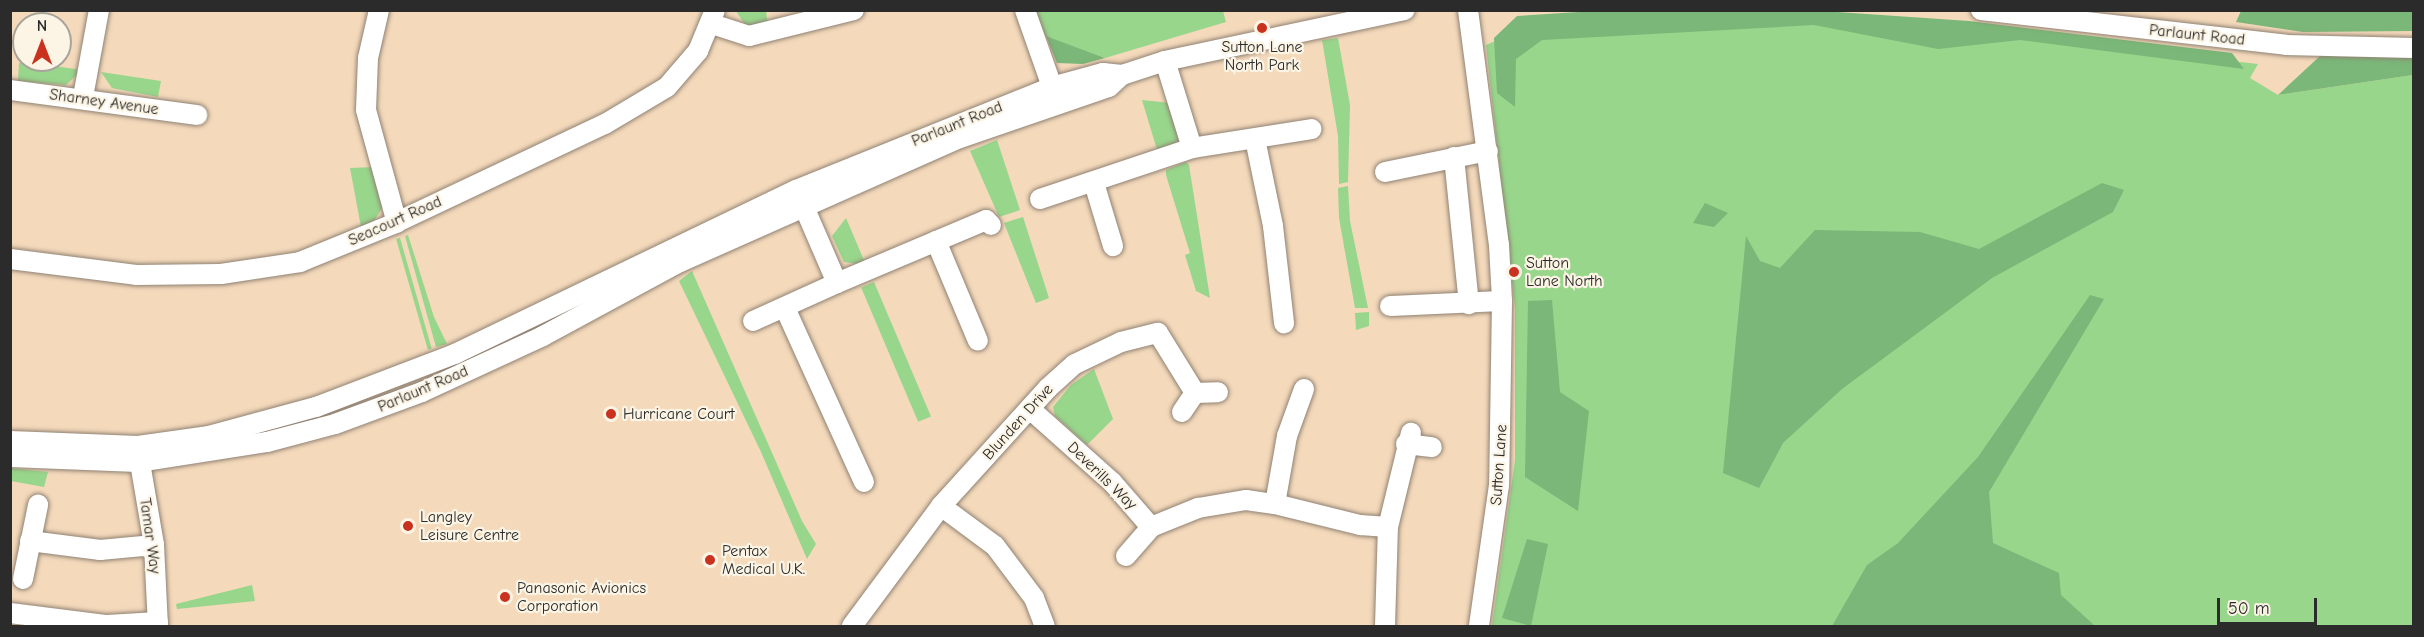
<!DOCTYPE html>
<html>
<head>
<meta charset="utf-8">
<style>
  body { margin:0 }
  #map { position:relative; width:2424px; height:637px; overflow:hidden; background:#f4d9bb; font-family:"Comic Neue",sans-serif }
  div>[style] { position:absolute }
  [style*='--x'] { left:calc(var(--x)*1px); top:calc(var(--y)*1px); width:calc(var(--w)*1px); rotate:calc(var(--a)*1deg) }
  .green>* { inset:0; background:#98d68c; transform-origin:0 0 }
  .forest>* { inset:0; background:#7ab778 }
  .roads { filter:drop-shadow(0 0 2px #908273) drop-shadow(0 0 2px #908273) }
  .minor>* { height:20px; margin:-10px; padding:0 10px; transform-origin:10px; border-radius:10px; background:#fff }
  .dots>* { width:16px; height:16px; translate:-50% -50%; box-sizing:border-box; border:3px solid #fcf5e5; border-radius:50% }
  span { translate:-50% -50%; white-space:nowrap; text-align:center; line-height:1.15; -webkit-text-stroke:4.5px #fcf5e5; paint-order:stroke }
  .street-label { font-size:16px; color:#2b2b2b }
  .poi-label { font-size:16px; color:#2b2b2b }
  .left { translate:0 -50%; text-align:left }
  .frame { position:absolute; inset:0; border:12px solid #2b2b2b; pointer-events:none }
  .north { position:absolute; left:12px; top:12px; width:60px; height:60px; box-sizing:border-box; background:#fcf5e5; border:2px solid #a8a49b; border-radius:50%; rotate:0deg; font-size:16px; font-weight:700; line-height:24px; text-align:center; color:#2b2b2b }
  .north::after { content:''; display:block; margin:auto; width:21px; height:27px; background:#c8321e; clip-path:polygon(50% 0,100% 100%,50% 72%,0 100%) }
  .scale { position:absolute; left:2217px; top:598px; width:100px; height:27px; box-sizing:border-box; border:3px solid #2b2b2b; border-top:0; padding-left:8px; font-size:18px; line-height:21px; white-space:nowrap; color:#2b2b2b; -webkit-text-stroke:4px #fcf5e5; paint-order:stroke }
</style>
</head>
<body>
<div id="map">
  <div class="green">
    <div style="clip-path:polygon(1642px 10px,1773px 10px,2258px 64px,2250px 78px,2278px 95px,2413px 75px,2413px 626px,1492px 626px,1515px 460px,1515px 308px,1486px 45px,1525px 28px)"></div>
    <div style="clip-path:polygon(736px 11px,766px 11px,768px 25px,746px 26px)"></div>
    <div style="clip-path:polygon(1036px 11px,1223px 11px,1226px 22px,1105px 58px,1045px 36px)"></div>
    <div style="clip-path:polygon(1338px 38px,1350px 105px,1348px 182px,1339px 184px,1338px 136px,1322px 40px)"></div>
    <div style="clip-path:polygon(19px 63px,47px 65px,82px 70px,66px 85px,18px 81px)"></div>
    <div style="clip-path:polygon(101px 72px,161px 81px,158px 97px,112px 88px)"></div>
    <div style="clip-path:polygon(1142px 100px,1170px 103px,1180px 135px,1176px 144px,1158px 153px)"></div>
    <div style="clip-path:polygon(997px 140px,1020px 210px,999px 217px,970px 151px)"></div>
    <div style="clip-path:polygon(1186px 162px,1189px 165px,1210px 298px,1196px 291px,1185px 255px,1190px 253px,1166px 175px,1166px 170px)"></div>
    <div style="clip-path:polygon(374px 167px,385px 203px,374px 221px,361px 227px,350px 168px)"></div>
    <div style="clip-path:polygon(1348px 186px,1350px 221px,1368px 308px,1355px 308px,1339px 218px,1338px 188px)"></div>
    <div style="clip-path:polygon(1023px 217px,1049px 298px,1036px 303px,1004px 223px)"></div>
    <div style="clip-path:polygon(846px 218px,866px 265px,844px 262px,832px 236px)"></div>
    <div style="clip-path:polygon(408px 235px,434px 317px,447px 344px,436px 347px,405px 236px)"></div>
    <div style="left:400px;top:238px;width:115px;height:4px;rotate:74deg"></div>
    <div style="clip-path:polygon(692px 271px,802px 521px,816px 544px,807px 559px,761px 452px,679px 281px)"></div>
    <div style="left:874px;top:282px;width:146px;height:14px;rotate:67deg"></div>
    <div style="clip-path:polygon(1369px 312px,1369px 326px,1356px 330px,1355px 313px)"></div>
    <div style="clip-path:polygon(1094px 369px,1113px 419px,1087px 445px,1055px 416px,1053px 407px,1071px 385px)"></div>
    <div style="clip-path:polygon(10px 468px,48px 472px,44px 487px,11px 481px)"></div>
    <div style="clip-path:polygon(252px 585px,255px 601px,177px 609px,176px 604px)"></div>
  </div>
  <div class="forest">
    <div style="clip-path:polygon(1610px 10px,1808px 10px,1969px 21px,2232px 53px,2244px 69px,2020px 40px,1938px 49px,1814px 25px,1542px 40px,1516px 59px,1515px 107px,1497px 93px,1494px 38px,1517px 16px)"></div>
    <div style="clip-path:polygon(2241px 11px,2413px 11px,2413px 31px,2303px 32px,2236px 22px)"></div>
    <div style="clip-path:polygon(1046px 36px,1105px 58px,1083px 64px,1057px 63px)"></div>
    <div style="clip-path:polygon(2320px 56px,2413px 58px,2413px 75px,2278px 95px)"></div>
    <div style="clip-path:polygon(2102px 183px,2124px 190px,2113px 212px,1992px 278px,1842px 389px,1783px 443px,1759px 488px,1723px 473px,1746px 236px,1760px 261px,1780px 268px,1815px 230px,1920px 232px,1979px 249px)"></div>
    <div style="clip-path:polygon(1705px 203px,1728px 213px,1714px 227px,1693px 223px)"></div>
    <div style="clip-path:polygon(2090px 295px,2104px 299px,1989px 492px,1993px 543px,2059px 573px,2061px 595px,2095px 626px,1832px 626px,1867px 565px,1898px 543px,1978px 457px)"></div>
    <div style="clip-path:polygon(1552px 300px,1560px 392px,1589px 411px,1578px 511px,1525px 477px,1528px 301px)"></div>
    <div style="clip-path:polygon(1527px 539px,1548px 544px,1531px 626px,1502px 618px)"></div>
  </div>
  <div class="roads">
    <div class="minor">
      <div style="--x:379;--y:10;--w:49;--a:102.9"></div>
      <div style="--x:368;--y:58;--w:52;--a:92.2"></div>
      <div style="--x:366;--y:110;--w:117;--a:74.7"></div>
      <div style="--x:1025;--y:10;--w:93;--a:70.6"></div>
      <div style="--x:1468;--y:10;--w:237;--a:82.5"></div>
      <div style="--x:1499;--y:245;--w:56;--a:86.9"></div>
      <div style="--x:1502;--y:301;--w:184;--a:90.9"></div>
      <div style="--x:1499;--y:485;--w:142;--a:98.1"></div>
      <div style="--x:1981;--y:10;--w:307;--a:6.5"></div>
      <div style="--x:2286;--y:45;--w:128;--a:1.3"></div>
      <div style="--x:712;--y:24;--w:39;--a:18"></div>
      <div style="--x:749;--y:36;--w:108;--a:-13.9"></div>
      <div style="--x:10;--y:90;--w:189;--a:7.6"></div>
      <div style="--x:83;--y:97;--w:88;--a:-79.6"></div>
      <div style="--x:1255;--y:139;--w:89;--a:78.3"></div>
      <div style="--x:1273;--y:226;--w:98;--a:83.5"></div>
      <div style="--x:1192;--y:148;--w:121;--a:-9"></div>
      <div style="--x:1454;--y:157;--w:148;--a:84.2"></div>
      <div style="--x:1385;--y:172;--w:105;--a:-11.5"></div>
      <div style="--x:1094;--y:183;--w:66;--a:73.2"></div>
      <div style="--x:1040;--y:199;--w:160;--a:-18.5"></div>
      <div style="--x:1192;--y:148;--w:91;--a:-107.2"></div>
      <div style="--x:936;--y:241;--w:108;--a:67.2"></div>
      <div style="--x:10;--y:259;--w:127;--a:7.2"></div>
      <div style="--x:136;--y:275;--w:85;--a:-0.7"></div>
      <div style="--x:221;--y:274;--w:80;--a:-8.6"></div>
      <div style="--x:300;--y:262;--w:100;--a:-22.2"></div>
      <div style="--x:393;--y:224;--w:234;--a:-25.3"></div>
      <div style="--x:605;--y:124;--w:72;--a:-30.8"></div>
      <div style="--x:667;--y:87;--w:48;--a:-49.3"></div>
      <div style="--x:698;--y:51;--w:44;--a:-67.5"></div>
      <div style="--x:837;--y:283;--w:162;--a:-22.9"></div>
      <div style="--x:986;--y:220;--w:7;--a:45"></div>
      <div style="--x:1390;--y:306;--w:112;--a:-2.6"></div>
      <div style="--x:785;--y:308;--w:191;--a:65.6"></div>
      <div style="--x:753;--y:321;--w:92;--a:-24.3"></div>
      <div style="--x:837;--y:283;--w:96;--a:-113.4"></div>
      <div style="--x:1030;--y:409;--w:110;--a:41.7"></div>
      <div style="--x:1112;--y:482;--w:60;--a:49.1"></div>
      <div style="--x:1151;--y:527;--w:51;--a:-22"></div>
      <div style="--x:1198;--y:508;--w:49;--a:-9.5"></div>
      <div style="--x:1246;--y:500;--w:29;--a:8"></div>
      <div style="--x:1275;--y:504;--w:88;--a:13.9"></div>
      <div style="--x:1360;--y:525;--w:28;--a:4"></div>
      <div style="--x:1182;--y:412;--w:23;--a:-56"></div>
      <div style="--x:10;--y:441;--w:128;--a:2.2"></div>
      <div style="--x:138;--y:446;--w:72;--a:-8"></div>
      <div style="--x:209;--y:436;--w:111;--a:-15.2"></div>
      <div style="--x:316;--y:407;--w:149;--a:-20.9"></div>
      <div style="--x:455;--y:354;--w:378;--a:-25.7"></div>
      <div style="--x:796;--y:190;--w:276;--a:-21.9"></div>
      <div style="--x:1052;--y:87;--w:53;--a:-15.4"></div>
      <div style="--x:1103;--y:73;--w:19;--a:6"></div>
      <div style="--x:1406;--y:444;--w:26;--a:7"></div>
      <div style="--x:138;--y:451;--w:95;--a:80.3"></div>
      <div style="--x:154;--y:545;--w:81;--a:87.2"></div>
      <div style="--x:10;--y:457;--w:128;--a:2.2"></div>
      <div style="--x:138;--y:462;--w:131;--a:-8.8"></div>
      <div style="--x:267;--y:442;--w:70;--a:-14.8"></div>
      <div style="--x:335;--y:424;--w:93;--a:-20.2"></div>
      <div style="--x:422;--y:392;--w:133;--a:-24.8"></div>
      <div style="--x:543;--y:336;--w:156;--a:-28.4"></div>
      <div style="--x:680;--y:262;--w:306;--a:-23.9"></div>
      <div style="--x:960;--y:138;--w:157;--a:-18.9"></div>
      <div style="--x:1109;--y:87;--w:18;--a:-43"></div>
      <div style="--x:1122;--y:75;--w:45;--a:-18"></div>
      <div style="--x:1165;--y:61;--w:245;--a:-12"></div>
      <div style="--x:1275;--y:504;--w:69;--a:-80"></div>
      <div style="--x:1287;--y:436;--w:50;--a:-70.1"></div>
      <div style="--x:941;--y:506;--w:67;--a:36.5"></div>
      <div style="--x:995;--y:546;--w:65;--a:53.1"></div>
      <div style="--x:1034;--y:598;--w:30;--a:69"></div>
      <div style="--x:30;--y:541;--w:71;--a:7.3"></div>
      <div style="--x:100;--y:550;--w:54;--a:-5.3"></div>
      <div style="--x:1126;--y:556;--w:38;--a:-49"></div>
      <div style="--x:23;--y:579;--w:76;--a:-78.5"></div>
      <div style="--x:10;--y:613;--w:98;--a:7.1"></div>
      <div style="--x:107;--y:625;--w:51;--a:-3.4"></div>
      <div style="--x:852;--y:626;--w:149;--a:-53.4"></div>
      <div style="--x:941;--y:506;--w:159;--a:-47.8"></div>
      <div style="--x:1048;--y:388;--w:36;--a:-42"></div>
      <div style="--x:1075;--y:364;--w:51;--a:-25.6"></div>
      <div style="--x:1121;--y:342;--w:38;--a:-14"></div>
      <div style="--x:1158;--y:333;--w:70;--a:58.3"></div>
      <div style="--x:1195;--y:393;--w:23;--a:-2"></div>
      <div style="--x:1385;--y:626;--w:99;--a:-88.3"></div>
      <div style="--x:1388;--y:527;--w:97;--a:-76.3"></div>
    </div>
  </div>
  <div class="dots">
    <div style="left:1262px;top:28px;background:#c8321e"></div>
    <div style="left:1514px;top:272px;background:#c8321e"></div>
    <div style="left:611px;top:414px;background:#c8321e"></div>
    <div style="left:408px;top:526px;background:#c8321e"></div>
    <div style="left:710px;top:560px;background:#c8321e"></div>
    <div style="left:505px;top:597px;background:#c8321e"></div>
  </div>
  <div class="street-label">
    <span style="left:2197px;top:35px;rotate:6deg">Parlaunt Road</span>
    <span style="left:104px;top:102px;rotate:8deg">Sharney Avenue</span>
    <span style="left:957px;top:124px;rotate:-22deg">Parlaunt Road</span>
    <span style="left:395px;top:221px;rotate:-24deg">Seacourt Road</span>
    <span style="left:423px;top:389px;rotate:-23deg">Parlaunt Road</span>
    <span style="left:1018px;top:422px;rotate:-48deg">Blunden Drive</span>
    <span style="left:1499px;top:465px;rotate:-86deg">Sutton Lane</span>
    <span style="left:1102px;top:476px;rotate:44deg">Deverills Way</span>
    <span style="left:150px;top:536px;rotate:82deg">Tamar Way</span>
  </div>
  <div class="poi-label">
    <span style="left:1262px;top:56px">Sutton Lane<br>North Park</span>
    <span class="left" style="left:1526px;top:272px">Sutton<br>Lane North</span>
    <span class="left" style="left:623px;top:414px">Hurricane Court</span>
    <span class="left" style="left:420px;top:526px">Langley<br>Leisure Centre</span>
    <span class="left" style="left:722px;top:560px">Pentax<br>Medical U.K.</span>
    <span class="left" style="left:517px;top:597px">Panasonic Avionics<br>Corporation</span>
  </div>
  <div class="frame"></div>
  <div class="north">N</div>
  <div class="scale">50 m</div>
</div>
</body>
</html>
